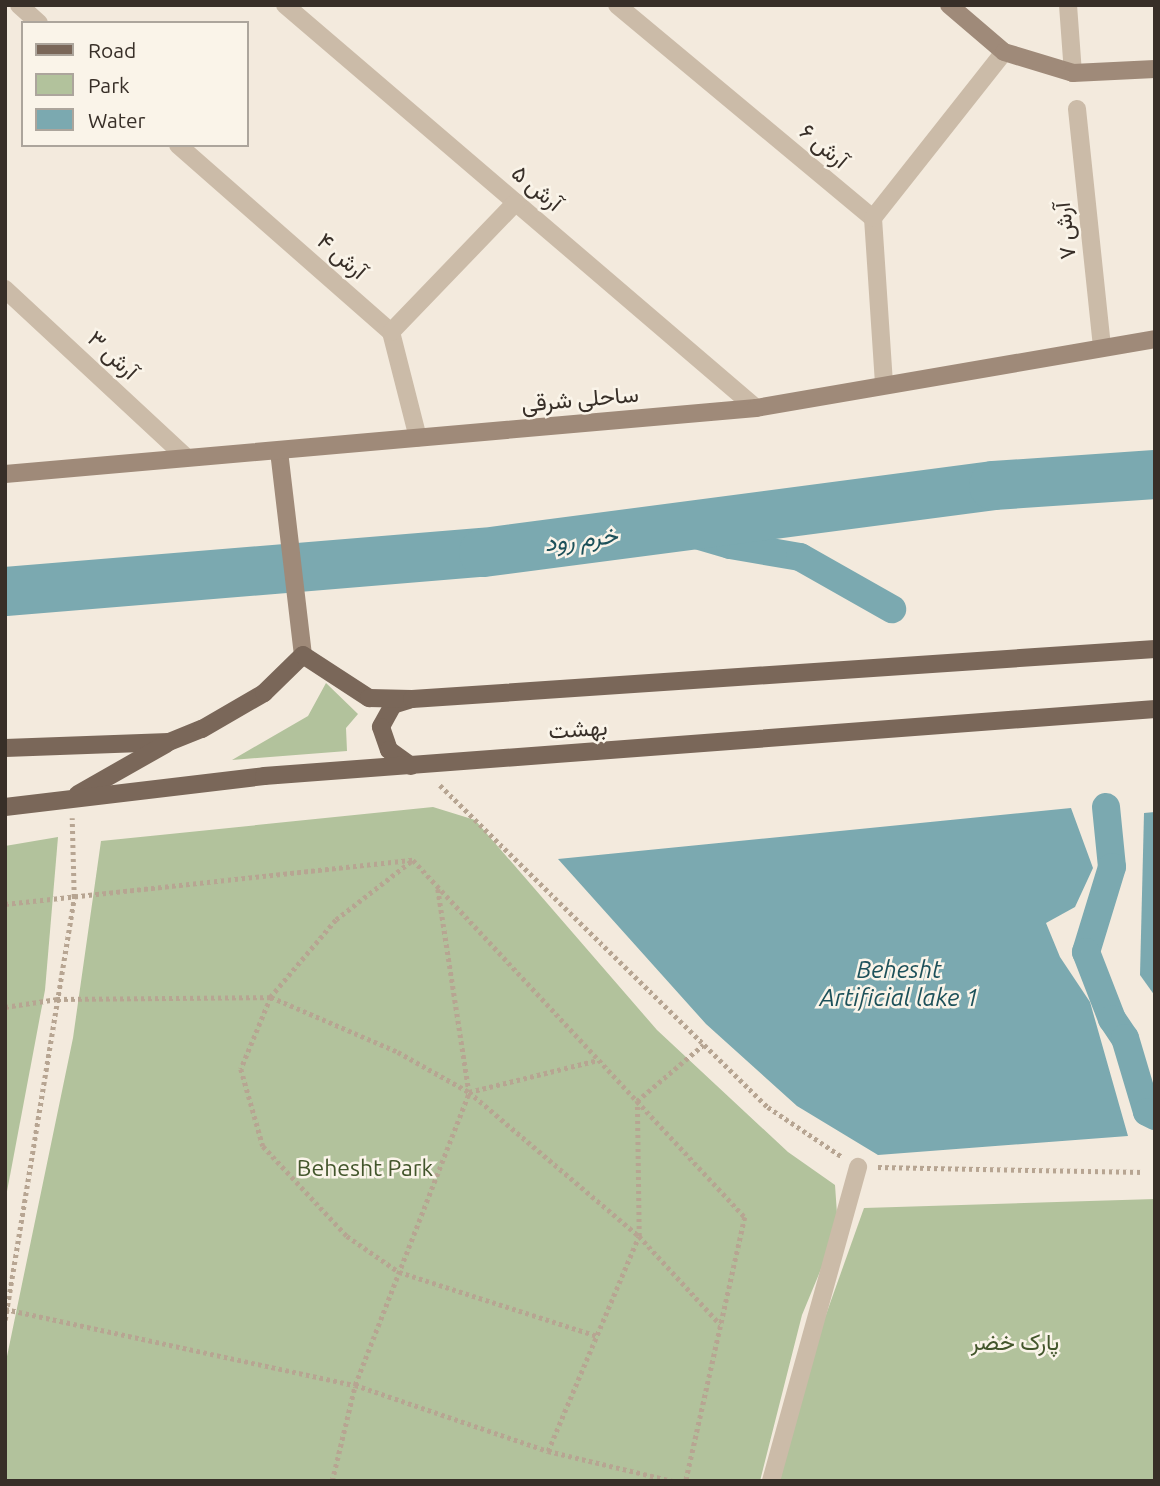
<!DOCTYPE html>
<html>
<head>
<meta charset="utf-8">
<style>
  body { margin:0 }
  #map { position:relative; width:1160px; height:1486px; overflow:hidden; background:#f3eadd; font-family:Ubuntu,Vazirmatn,sans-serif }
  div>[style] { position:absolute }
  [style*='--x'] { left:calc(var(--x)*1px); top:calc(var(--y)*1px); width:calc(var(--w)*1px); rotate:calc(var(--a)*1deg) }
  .green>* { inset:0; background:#b2c29c }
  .water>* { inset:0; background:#7ba9b0 }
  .canal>* { height:28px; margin:-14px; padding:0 14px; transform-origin:14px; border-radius:14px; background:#7ba9b0 }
  .river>* { height:49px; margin:-24.5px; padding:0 24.5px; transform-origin:24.5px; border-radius:24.5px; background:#7ba9b0 }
  .path>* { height:4.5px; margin-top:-2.25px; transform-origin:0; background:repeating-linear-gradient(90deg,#b7a592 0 3.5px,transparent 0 7px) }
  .street>* { height:18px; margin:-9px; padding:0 9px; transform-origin:9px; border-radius:9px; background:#cbbba8 }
  .secondary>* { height:18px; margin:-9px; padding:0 9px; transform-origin:9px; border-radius:9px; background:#9f8a79 }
  .primary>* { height:18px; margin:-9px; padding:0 9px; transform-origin:9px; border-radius:9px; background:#7a6759 }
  span { translate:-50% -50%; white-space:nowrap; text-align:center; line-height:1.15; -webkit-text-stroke:5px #faf4e9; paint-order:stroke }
  .street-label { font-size:23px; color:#382f28 }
  .park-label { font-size:23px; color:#43562c }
  .water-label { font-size:24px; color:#1d515a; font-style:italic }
  .frame { position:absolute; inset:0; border:7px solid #382f28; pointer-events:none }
  .legend { position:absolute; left:21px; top:21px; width:228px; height:126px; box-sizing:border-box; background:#faf4e9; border:2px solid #aca59c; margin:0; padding:9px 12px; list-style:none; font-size:21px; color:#382f28 }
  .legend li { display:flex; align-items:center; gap:14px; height:35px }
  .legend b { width:35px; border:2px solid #aca59c }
</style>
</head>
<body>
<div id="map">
  <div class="green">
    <div style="clip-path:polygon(326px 683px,358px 714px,346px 728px,347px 751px,232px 760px,308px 716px)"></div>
    <div style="clip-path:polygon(433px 807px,475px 820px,657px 1030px,788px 1152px,835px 1185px,838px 1228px,802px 1315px,760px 1481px,5px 1481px,5px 1366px,73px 1038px,101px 841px)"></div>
    <div style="clip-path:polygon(58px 837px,45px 990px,5px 1202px,5px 846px)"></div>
    <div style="clip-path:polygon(1155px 1199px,1155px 1481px,780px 1481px,802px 1382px,864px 1208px)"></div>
  </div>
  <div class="water">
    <div style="clip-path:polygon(1071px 808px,1093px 868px,1075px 907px,1046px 923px,1060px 957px,1090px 1002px,1128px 1136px,878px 1155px,797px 1106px,706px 1024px,558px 859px)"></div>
    <div style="clip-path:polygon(1155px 812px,1155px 996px,1140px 975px,1144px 813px)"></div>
  </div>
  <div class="canal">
    <div style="--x:669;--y:527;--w:64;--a:16.4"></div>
    <div style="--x:730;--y:545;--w:71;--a:9.7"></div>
    <div style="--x:800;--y:557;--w:106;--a:29.5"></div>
    <div style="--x:1106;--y:807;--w:60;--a:84.3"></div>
    <div style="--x:1112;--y:867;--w:89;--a:107"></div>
    <div style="--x:1086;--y:952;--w:72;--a:68.8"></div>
    <div style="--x:1112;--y:1019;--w:23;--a:56"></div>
    <div style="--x:1125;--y:1038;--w:77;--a:73.4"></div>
    <div style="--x:1147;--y:1112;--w:9;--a:27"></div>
  </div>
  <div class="river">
    <div style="--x:5;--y:591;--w:480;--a:-4.7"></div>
    <div style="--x:483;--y:552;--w:514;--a:-7.48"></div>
    <div style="--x:993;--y:485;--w:162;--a:-3.9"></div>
  </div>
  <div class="path">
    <div style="--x:440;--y:785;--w:460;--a:44.5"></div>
    <div style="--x:768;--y:1107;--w:88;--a:33.9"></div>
    <div style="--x:411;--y:862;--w:95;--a:142.3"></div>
    <div style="--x:336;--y:920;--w:101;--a:130.2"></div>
    <div style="--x:271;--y:997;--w:78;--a:112.6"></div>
    <div style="--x:241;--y:1069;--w:80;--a:74.1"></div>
    <div style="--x:263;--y:1146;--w:123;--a:47"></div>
    <div style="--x:347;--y:1236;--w:63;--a:34.7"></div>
    <div style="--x:399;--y:1272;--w:208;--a:17.9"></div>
    <div style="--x:438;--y:889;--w:205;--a:81.3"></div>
    <div style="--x:5;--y:904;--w:410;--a:-6.2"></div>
    <div style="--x:413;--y:860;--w:488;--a:47.1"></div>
    <div style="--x:745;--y:1217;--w:271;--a:102.6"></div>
    <div style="--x:5;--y:1007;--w:53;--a:-8.7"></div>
    <div style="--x:57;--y:999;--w:214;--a:-0.5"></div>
    <div style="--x:271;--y:997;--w:138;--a:23.4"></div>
    <div style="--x:398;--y:1052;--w:81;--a:29.4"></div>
    <div style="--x:469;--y:1092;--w:223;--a:40.3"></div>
    <div style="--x:639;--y:1236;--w:120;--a:47.4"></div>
    <div style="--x:878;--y:1167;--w:266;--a:1.1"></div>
    <div style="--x:5;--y:1309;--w:358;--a:12.3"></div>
    <div style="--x:355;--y:1385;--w:204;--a:18.9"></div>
    <div style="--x:548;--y:1451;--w:129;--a:13.5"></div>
    <div style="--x:5;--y:1320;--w:429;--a:-80.7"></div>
    <div style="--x:74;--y:897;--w:79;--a:-91.5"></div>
    <div style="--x:548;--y:1451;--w:233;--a:-67.1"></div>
    <div style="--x:639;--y:1236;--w:135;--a:-90.8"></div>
    <div style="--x:637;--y:1101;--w:87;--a:-40.3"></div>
    <div style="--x:332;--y:1481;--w:99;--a:-76.5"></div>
    <div style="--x:355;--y:1385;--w:314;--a:-68.7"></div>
    <div style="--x:469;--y:1092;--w:133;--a:-13.9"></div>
  </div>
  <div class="street">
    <div style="--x:19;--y:5;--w:27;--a:42"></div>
    <div style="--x:285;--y:5;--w:620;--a:40.55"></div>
    <div style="--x:617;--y:5;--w:333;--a:39.8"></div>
    <div style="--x:873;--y:218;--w:165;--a:86.2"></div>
    <div style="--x:1068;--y:5;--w:68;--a:85.8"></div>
    <div style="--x:1077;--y:109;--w:239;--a:84"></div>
    <div style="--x:178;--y:145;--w:283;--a:41.3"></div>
    <div style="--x:391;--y:332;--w:109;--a:75.7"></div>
    <div style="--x:873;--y:218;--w:211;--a:-51.7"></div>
    <div style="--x:5;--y:289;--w:247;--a:42.9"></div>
    <div style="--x:391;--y:332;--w:180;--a:-46.1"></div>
    <div style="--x:771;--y:1481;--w:326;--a:-74.5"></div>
  </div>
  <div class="secondary">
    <div style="--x:949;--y:5;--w:72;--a:40.5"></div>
    <div style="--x:1004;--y:52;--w:72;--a:16.9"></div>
    <div style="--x:1073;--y:73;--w:82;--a:-2.8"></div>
    <div style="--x:279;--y:451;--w:205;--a:83.3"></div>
    <div style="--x:5;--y:474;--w:754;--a:-5.02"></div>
    <div style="--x:756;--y:408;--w:405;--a:-9.8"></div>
  </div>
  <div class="primary">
    <div style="--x:409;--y:700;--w:17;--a:163"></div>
    <div style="--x:393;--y:705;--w:25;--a:119"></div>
    <div style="--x:381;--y:727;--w:24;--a:71"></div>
    <div style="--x:389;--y:750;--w:27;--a:36"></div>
    <div style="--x:5;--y:748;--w:164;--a:-2.1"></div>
    <div style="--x:169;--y:742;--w:35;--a:-22"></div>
    <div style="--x:202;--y:729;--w:72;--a:-30.1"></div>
    <div style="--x:264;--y:693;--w:54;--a:-44.3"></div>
    <div style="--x:303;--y:655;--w:79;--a:33.1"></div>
    <div style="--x:369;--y:698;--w:43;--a:1.3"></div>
    <div style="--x:412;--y:699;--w:745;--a:-3.85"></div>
    <div style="--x:78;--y:794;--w:101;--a:-29.6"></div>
    <div style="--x:5;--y:807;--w:261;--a:-6.8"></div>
    <div style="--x:264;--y:776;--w:894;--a:-4.3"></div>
  </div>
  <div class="street-label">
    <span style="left:824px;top:146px;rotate:40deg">آرش ۶</span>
    <span style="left:537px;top:188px;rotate:40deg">آرش ۵</span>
    <span style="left:1065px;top:231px;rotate:-96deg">آرش ۷</span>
    <span style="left:342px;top:256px;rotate:41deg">آرش ۴</span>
    <span style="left:113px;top:355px;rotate:43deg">آرش ۳</span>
    <span style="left:580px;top:399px;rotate:-5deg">ساحلی شرقی</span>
    <span style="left:578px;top:729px;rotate:-4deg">بهشت</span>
  </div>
  <div class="park-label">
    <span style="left:365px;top:1168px">Behesht Park</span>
    <span style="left:1015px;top:1342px">پارک خضر</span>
  </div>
  <div class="water-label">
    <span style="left:581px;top:539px;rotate:-7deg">خرم رود</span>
    <span style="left:899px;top:984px">Behesht<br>Artificial lake 1</span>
  </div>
  <div class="frame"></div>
  <ul class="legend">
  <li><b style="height:9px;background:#7a6759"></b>Road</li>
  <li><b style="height:19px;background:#b2c29c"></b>Park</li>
  <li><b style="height:19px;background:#7ba9b0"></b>Water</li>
  </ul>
</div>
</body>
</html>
